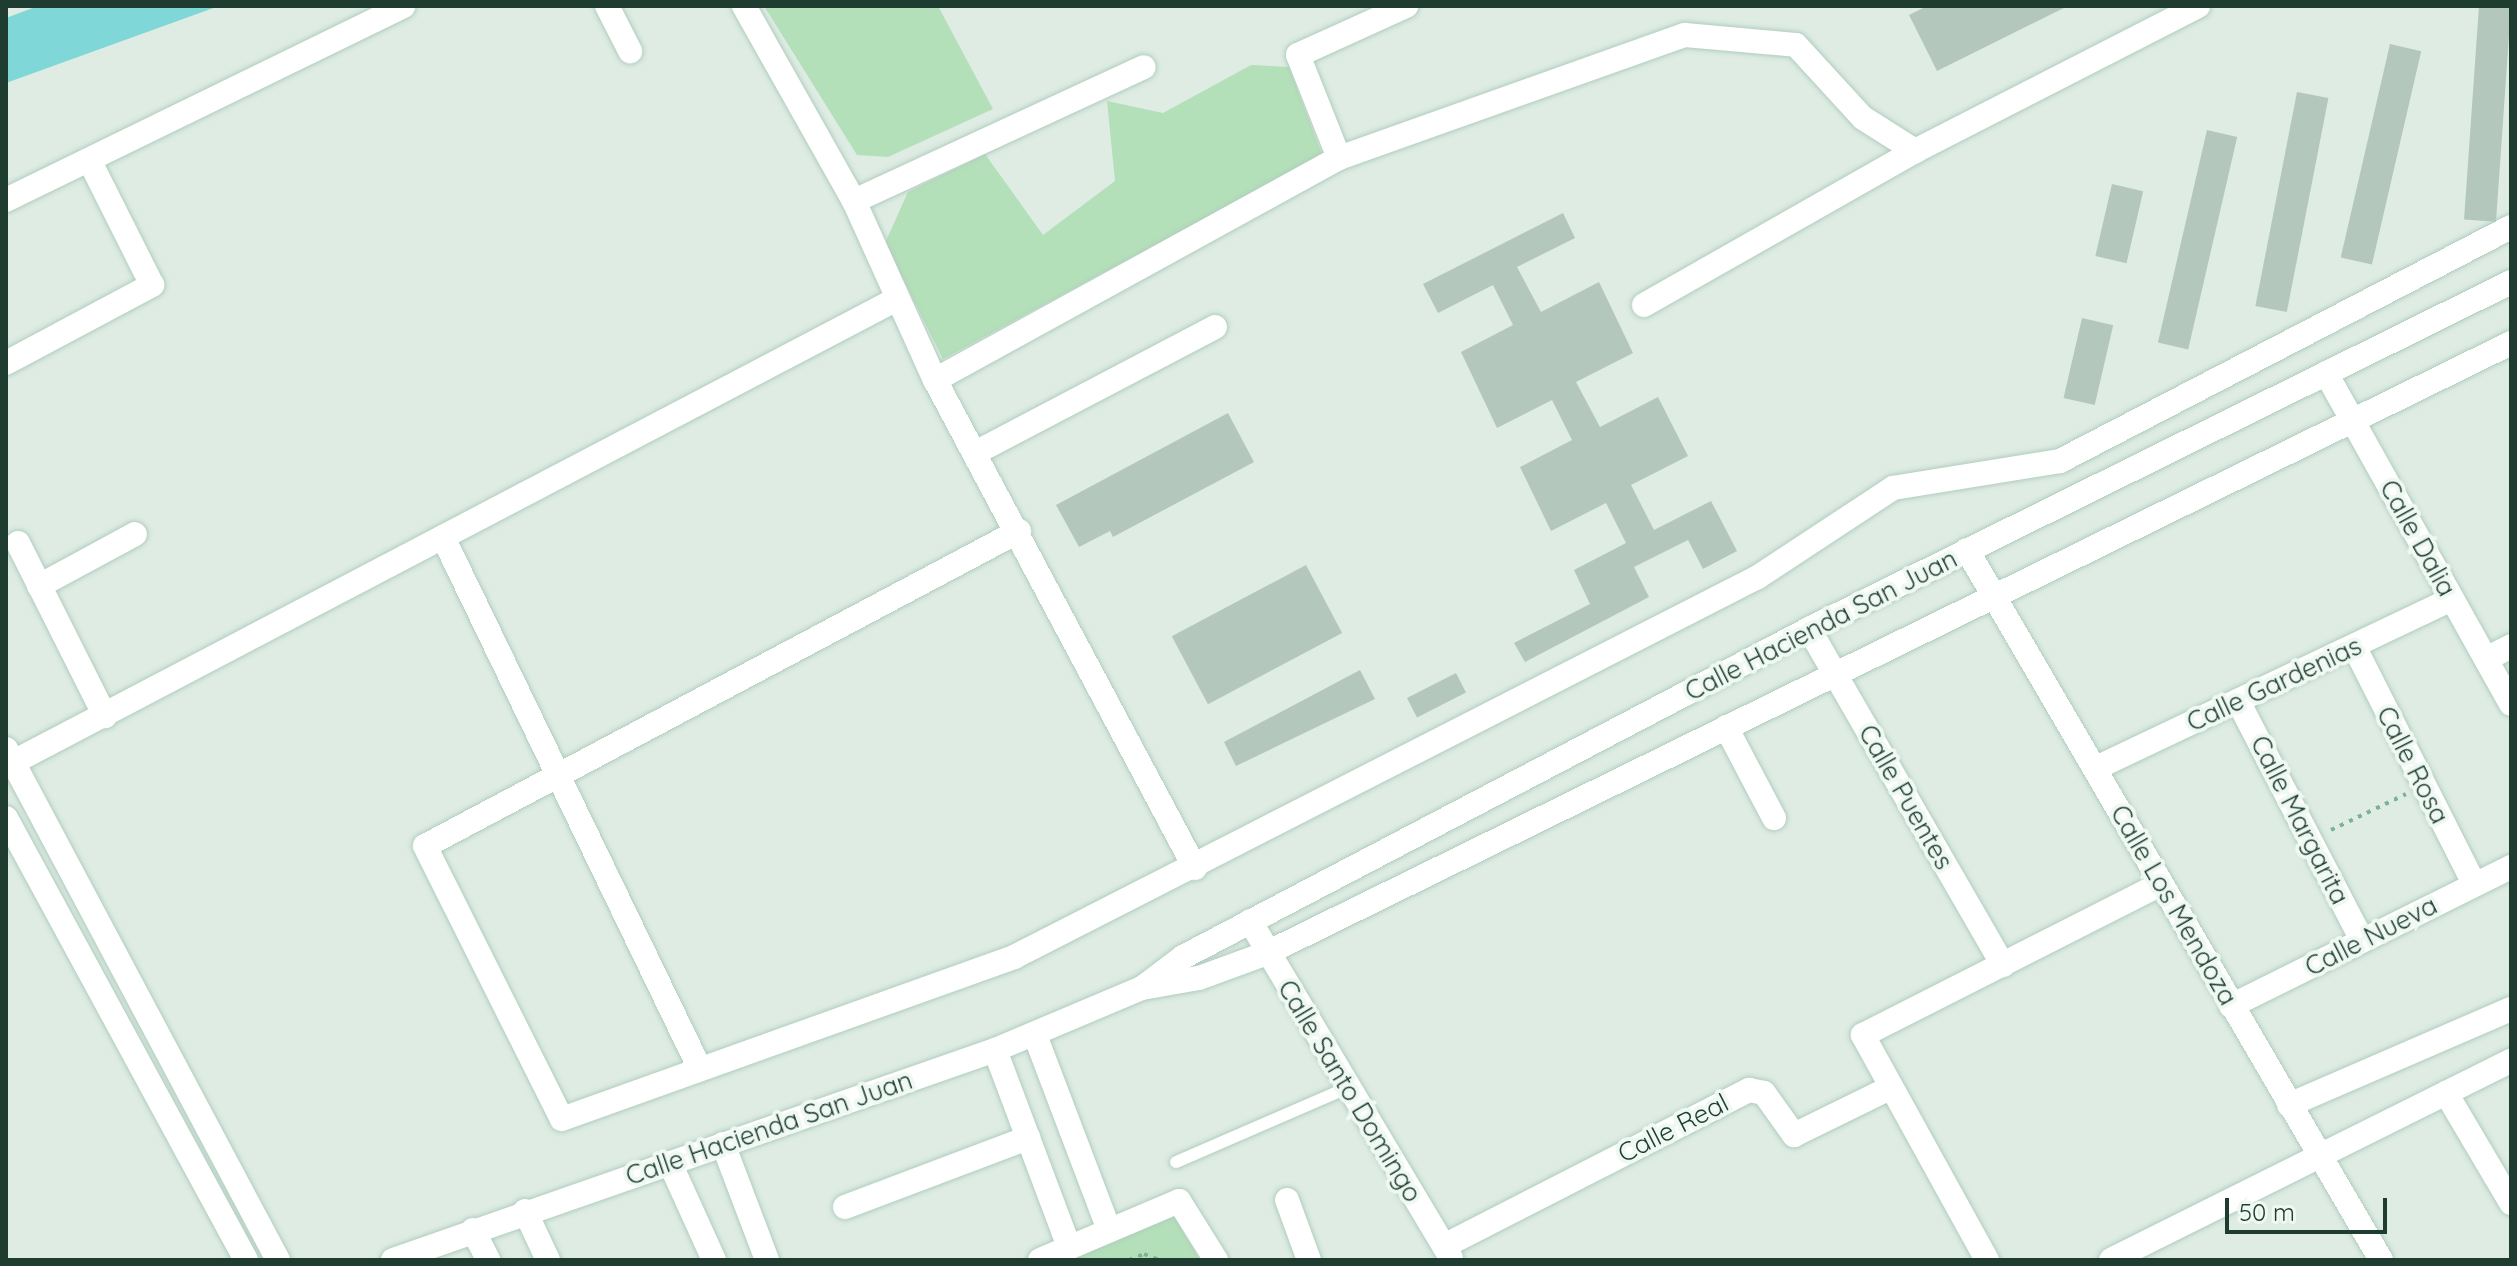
<!DOCTYPE html>
<html>
<head>
<meta charset="utf-8">
<style>
  body { margin:0 }
  #map { position:relative; width:2517px; height:1266px; overflow:hidden; background:#deece3; font-family:Quicksand,sans-serif }
  div>[style] { position:absolute }
  [style*='--x'] { left:calc(var(--x)*1px); top:calc(var(--y)*1px); width:calc(var(--w)*1px); rotate:calc(var(--a)*1deg) }
  .green>* { inset:0; background:#b4e0b9 }
  .water>* { inset:0; background:#7fd8d7 }
  .building>* { inset:0; background:#b3c7bc; transform-origin:0 0 }
  .path>* { height:4px; margin-top:-2px; transform-origin:0; background:repeating-linear-gradient(90deg,#7bb398 0 4px,transparent 0 10px) }
  .roads { filter:drop-shadow(0 0 2px #b0cdbe) drop-shadow(0 0 2px #b0cdbe) }
  .service>* { height:12px; margin:-6px; padding:0 6px; transform-origin:6px; border-radius:6px; background:#fff }
  .minor>* { height:24px; margin:-12px; padding:0 12px; transform-origin:12px; border-radius:12px; background:#fff }
  .tertiary>* { height:24px; margin:-12px; padding:0 12px; transform-origin:12px; border-radius:12px; background:#fff }
  .secondary>* { height:24px; margin:-12px; padding:0 12px; transform-origin:12px; border-radius:12px; background:#fff }
  span { translate:-50% -50%; white-space:nowrap; text-align:center; line-height:1.15; -webkit-text-stroke:8px #eff8f2; paint-order:stroke }
  .street-label { font-size:26px; color:#1e3d30 }
  .frame { position:absolute; inset:0; border:8px solid #1e3d30; pointer-events:none }
  .scale { position:absolute; left:2225px; top:1198px; width:162px; height:36px; box-sizing:border-box; border:4px solid #1e3d30; border-top:0; padding-left:10px; font-size:24px; line-height:28px; white-space:nowrap; color:#1e3d30; -webkit-text-stroke:6px #eff8f2; paint-order:stroke }
</style>
</head>
<body>
<div id="map">
  <div class="green">
    <div style="clip-path:polygon(764px 6px,938px 6px,993px 109px,888px 157px,857px 155px)"></div>
    <div style="clip-path:polygon(1251px 65px,1289px 67px,1322px 155px,943px 359px,885px 243px,908px 192px,985px 154px,1043px 235px,1115px 181px,1107px 101px,1163px 113px)"></div>
    <div style="clip-path:polygon(1173px 1215px,1200px 1260px,1063px 1260px)"></div>
  </div>
  <div class="water">
    <div style="clip-path:polygon(38px 6px,219px 6px,6px 83px,6px 18px)"></div>
  </div>
  <div class="building">
    <div style="clip-path:polygon(1927px 6px,2068px 6px,1937px 71px,1909px 15px)"></div>
    <div style="left:2479px;top:6px;width:32px;height:214px;rotate:4deg"></div>
    <div style="left:2390px;top:44px;width:32px;height:219px;rotate:13deg"></div>
    <div style="left:2297px;top:92px;width:32px;height:218px;rotate:11deg"></div>
    <div style="left:2207px;top:130px;width:31px;height:218px;rotate:13deg"></div>
    <div style="left:2112px;top:184px;width:32px;height:74px;rotate:13deg"></div>
    <div style="clip-path:polygon(1563px 213px,1575px 238px,1517px 267px,1541px 312px,1599px 282px,1633px 353px,1576px 382px,1600px 427px,1658px 397px,1688px 456px,1631px 485px,1654px 530px,1711px 501px,1737px 551px,1703px 569px,1688px 540px,1634px 567px,1649px 597px,1525px 662px,1514px 643px,1590px 604px,1574px 570px,1626px 543px,1606px 503px,1551px 531px,1520px 467px,1572px 440px,1552px 400px,1497px 428px,1461px 352px,1513px 325px,1493px 285px,1438px 313px,1423px 284px)"></div>
    <div style="left:2082px;top:318px;width:32px;height:82px;rotate:13deg"></div>
    <div style="clip-path:polygon(1228px 413px,1254px 462px,1113px 537px,1110px 531px,1079px 547px,1056px 505px)"></div>
    <div style="left:1306px;top:565px;width:77px;height:152px;rotate:62deg"></div>
    <div style="clip-path:polygon(1360px 670px,1375px 699px,1236px 766px,1224px 742px)"></div>
    <div style="left:1456px;top:673px;width:22px;height:55px;rotate:63deg"></div>
  </div>
  <div class="path">
    <div style="--x:2331;--y:830;--w:83;--a:-25.6"></div>
    <div style="--x:1129;--y:1260;--w:16;--a:-22"></div>
    <div style="--x:1144;--y:1254;--w:17;--a:21"></div>
  </div>
  <div class="roads">
    <div class="service">
      <div style="--x:1176;--y:1162;--w:189;--a:-23.4"></div>
    </div>
    <div class="minor">
      <div style="--x:607;--y:6;--w:51;--a:62.9"></div>
      <div style="--x:744;--y:6;--w:224;--a:60.6"></div>
      <div style="--x:854;--y:201;--w:196;--a:65.7"></div>
      <div style="--x:935;--y:380;--w:553;--a:61.95"></div>
      <div style="--x:1339;--y:158;--w:111;--a:-111.7"></div>
      <div style="--x:1298;--y:55;--w:119;--a:-24.4"></div>
      <div style="--x:6;--y:200;--w:442;--a:-26"></div>
      <div style="--x:854;--y:201;--w:319;--a:-24.8"></div>
      <div style="--x:1644;--y:305;--w:312;--a:-29.6"></div>
      <div style="--x:1915;--y:151;--w:318;--a:-27.1"></div>
      <div style="--x:6;--y:363;--w:166;--a:-28.1"></div>
      <div style="--x:152;--y:285;--w:140;--a:-116.7"></div>
      <div style="--x:2326;--y:373;--w:379;--a:60.8"></div>
      <div style="--x:935;--y:380;--w:461;--a:-28.8"></div>
      <div style="--x:1339;--y:158;--w:367;--a:-19.6"></div>
      <div style="--x:1685;--y:35;--w:111;--a:5.1"></div>
      <div style="--x:1796;--y:45;--w:99;--a:47.5"></div>
      <div style="--x:1863;--y:118;--w:62;--a:32.4"></div>
      <div style="--x:975;--y:453;--w:271;--a:-27.7"></div>
      <div style="--x:1019;--y:531;--w:672;--a:152.06"></div>
      <div style="--x:425;--y:846;--w:305;--a:63.4"></div>
      <div style="--x:562;--y:1119;--w:480;--a:-19.7"></div>
      <div style="--x:1014;--y:957;--w:835;--a:-27.06"></div>
      <div style="--x:1758;--y:577;--w:162;--a:-33.4"></div>
      <div style="--x:1893;--y:488;--w:169;--a:-9.2"></div>
      <div style="--x:2060;--y:461;--w:508;--a:-27.42"></div>
      <div style="--x:443;--y:537;--w:591;--a:64.22"></div>
      <div style="--x:18;--y:543;--w:194;--a:63.3"></div>
      <div style="--x:1967;--y:550;--w:822;--a:59.75"></div>
      <div style="--x:39;--y:586;--w:109;--a:-28.4"></div>
      <div style="--x:1809;--y:629;--w:388;--a:60"></div>
      <div style="--x:2354;--y:646;--w:267;--a:63.2"></div>
      <div style="--x:2486;--y:659;--w:28;--a:-27"></div>
      <div style="--x:2238;--y:701;--w:269;--a:62.6"></div>
      <div style="--x:1726;--y:727;--w:103;--a:62.2"></div>
      <div style="--x:6;--y:766;--w:1006;--a:-27.66"></div>
      <div style="--x:2096;--y:768;--w:394;--a:-25.4"></div>
      <div style="--x:1250;--y:921;--w:392;--a:59.2"></div>
      <div style="--x:2231;--y:1006;--w:313;--a:-26.4"></div>
      <div style="--x:1035;--y:1035;--w:209;--a:69.2"></div>
      <div style="--x:995;--y:1050;--w:210;--a:69.4"></div>
      <div style="--x:2446;--y:1093;--w:128;--a:59.4"></div>
      <div style="--x:2289;--y:1105;--w:242;--a:-23.4"></div>
      <div style="--x:723;--y:1144;--w:124;--a:69.2"></div>
      <div style="--x:670;--y:1163;--w:107;--a:65.6"></div>
      <div style="--x:1287;--y:1200;--w:64;--a:69.9"></div>
      <div style="--x:845;--y:1207;--w:196;--a:-20.7"></div>
      <div style="--x:525;--y:1211;--w:54;--a:64.9"></div>
      <div style="--x:473;--y:1230;--w:34;--a:63"></div>
      <div style="--x:1444;--y:1246;--w:343;--a:-27.1"></div>
      <div style="--x:1749;--y:1090;--w:15;--a:11"></div>
      <div style="--x:1764;--y:1093;--w:52;--a:54.5"></div>
      <div style="--x:1794;--y:1135;--w:105;--a:-26.1"></div>
      <div style="--x:1040;--y:1260;--w:151;--a:-23"></div>
      <div style="--x:1179;--y:1201;--w:70;--a:57.9"></div>
      <div style="--x:1987;--y:1260;--w:257;--a:-118.9"></div>
      <div style="--x:1863;--y:1035;--w:334;--a:-26.9"></div>
      <div style="--x:2111;--y:1260;--w:447;--a:-26.5"></div>
    </div>
    <div class="tertiary">
      <div style="--x:6;--y:749;--w:579;--a:61.97"></div>
      <div style="--x:6;--y:818;--w:503;--a:61.5"></div>
    </div>
    <div class="secondary">
      <div style="--x:1142;--y:988;--w:51;--a:-37.1"></div>
      <div style="--x:1183;--y:957;--w:707;--a:-27.65"></div>
      <div style="--x:1809;--y:629;--w:783;--a:-26.3"></div>
      <div style="--x:393;--y:1260;--w:638;--a:-19.23"></div>
      <div style="--x:995;--y:1050;--w:160;--a:-22.9"></div>
      <div style="--x:1142;--y:988;--w:58;--a:-10"></div>
      <div style="--x:1199;--y:978;--w:72;--a:-20.2"></div>
      <div style="--x:1267;--y:953;--w:1386;--a:-26.12"></div>
    </div>
  </div>
  <div class="street-label">
    <span style="left:2418px;top:538px;rotate:61deg">Calle Dalia</span>
    <span style="left:1821px;top:625px;rotate:-27deg">Calle Hacienda San Juan</span>
    <span style="left:2274px;top:684px;rotate:-25deg">Calle Gardenias</span>
    <span style="left:2413px;top:765px;rotate:63deg">Calle Rosa</span>
    <span style="left:1906px;top:797px;rotate:60deg">Calle Puentes</span>
    <span style="left:2300px;top:820px;rotate:63deg">Calle Margarita</span>
    <span style="left:2174px;top:905px;rotate:60deg">Calle Los Mendoza</span>
    <span style="left:2371px;top:936px;rotate:-27deg">Calle Nueva</span>
    <span style="left:1350px;top:1091px;rotate:59deg">Calle Santo Domingo</span>
    <span style="left:769px;top:1128px;rotate:-19deg">Calle Hacienda San Juan</span>
    <span style="left:1673px;top:1128px;rotate:-27deg">Calle Real</span>
  </div>
  <div class="frame"></div>
  <div class="scale">50 m</div>
</div>
</body>
</html>
